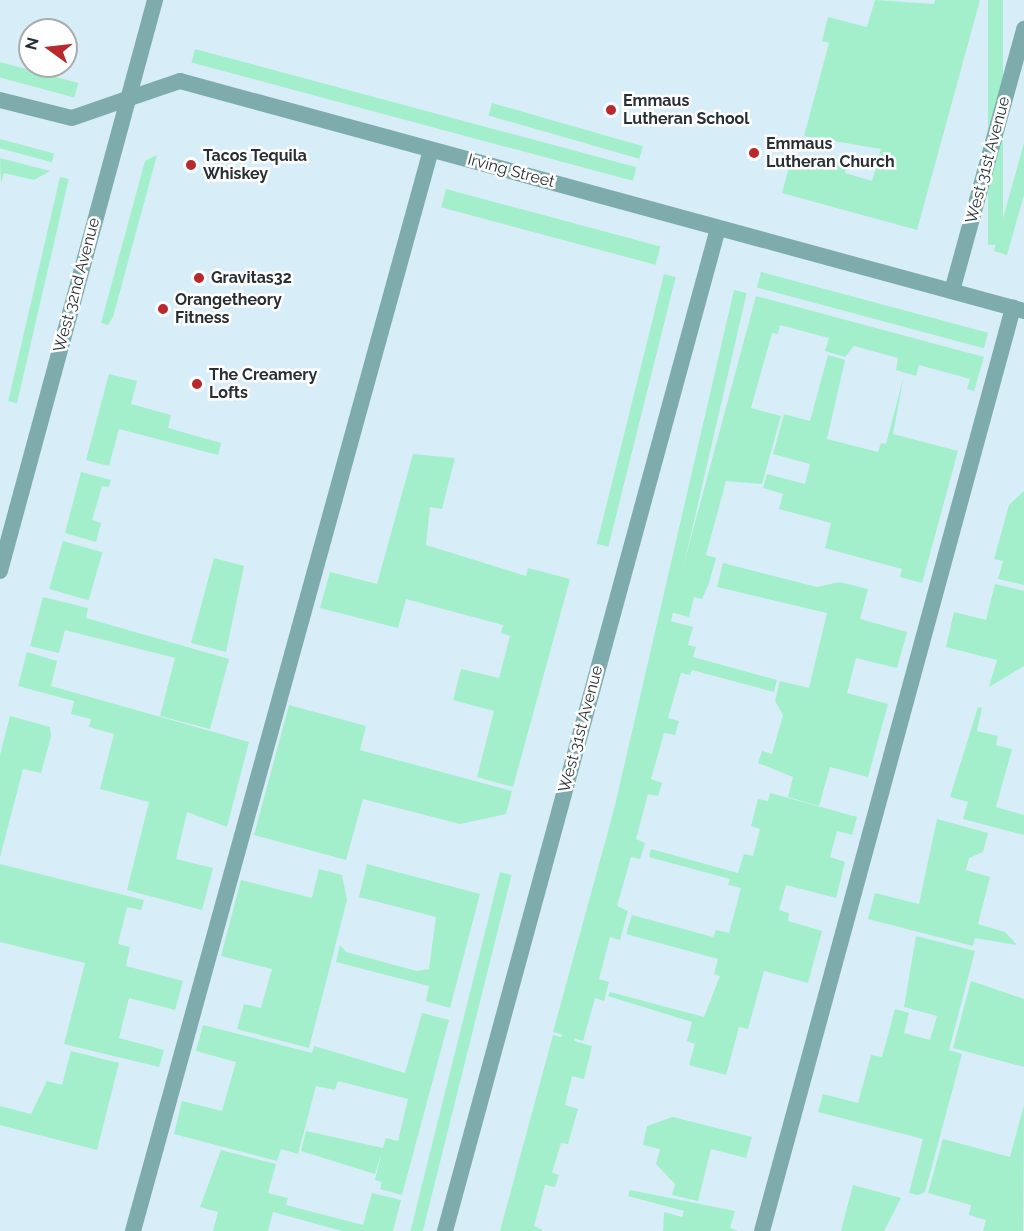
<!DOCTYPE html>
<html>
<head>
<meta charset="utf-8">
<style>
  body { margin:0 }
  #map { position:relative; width:1024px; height:1231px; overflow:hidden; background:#d7edf7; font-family:Raleway,sans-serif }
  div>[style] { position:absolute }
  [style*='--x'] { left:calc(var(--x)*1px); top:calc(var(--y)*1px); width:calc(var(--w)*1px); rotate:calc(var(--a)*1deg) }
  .green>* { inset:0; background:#a3efcb; transform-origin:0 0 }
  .service>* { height:16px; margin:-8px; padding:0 8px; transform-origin:8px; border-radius:8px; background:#7eacac }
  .minor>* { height:16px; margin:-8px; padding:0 8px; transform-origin:8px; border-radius:8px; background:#7eacac }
  .tertiary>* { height:16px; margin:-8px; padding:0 8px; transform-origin:8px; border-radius:8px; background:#7eacac }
  .dots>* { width:16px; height:16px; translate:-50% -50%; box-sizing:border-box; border:3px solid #fff; border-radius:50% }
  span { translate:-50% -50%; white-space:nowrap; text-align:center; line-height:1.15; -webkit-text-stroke:5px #fff; paint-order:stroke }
  .poi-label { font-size:16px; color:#272f33; font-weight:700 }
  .left { translate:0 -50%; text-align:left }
  .street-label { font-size:16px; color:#272f33 }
  .north { position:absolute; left:18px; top:18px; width:60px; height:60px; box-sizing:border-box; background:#fff; border:2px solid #a9acad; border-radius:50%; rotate:285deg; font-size:16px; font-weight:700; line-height:24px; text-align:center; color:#272f33 }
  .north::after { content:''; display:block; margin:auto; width:21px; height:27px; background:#b9292c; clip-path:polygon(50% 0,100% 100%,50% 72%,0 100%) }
</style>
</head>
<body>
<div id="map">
  <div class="green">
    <div style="clip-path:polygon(875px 0,934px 4px,935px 0,980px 0,917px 230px,782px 193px,792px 156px,847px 164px,845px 173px,872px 181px,881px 149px,804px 136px,829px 43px,822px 41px,828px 17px,867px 27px)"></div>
    <div style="left:988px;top:0;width:15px;height:245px"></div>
    <div style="left:195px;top:49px;width:457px;height:14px;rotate:15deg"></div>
    <div style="left:0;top:62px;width:81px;height:15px;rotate:15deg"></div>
    <div style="left:492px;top:103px;width:157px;height:13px;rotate:16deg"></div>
    <div style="left:0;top:139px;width:56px;height:9px;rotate:15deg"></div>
    <div style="clip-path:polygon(1024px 143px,1024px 195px,1007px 255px,994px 251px)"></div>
    <div style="clip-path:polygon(157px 155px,113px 317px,108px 325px,101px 323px,145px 161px)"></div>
    <div style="clip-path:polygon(0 158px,50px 171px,34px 180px,4px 173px,1px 183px)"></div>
    <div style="left:60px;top:177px;width:9px;height:230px;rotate:13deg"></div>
    <div style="left:446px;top:189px;width:222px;height:19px;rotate:15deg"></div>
    <div style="left:761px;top:272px;width:235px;height:16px;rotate:15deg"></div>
    <div style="left:664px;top:274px;width:12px;height:278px;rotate:14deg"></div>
    <div style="left:734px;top:290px;width:13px;height:975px;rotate:13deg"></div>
    <div style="clip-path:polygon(756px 296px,984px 357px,974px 391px,967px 389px,970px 379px,919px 365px,916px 376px,896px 370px,898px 358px,854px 346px,845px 357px,825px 351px,829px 338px,780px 325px,778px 334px,772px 333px,751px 408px,781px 416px,762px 484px,726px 481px,706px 555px,716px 558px,709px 583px,702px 599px,694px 597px,689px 617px,671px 612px)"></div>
    <div style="clip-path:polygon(828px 355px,845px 360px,827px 439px,878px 452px,881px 443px,886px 444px,904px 376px,893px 434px,958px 451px,922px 583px,900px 577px,902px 569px,825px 548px,831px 523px,779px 509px,783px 494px,763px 488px,767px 474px,805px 484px,810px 464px,773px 454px,784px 414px,810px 421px)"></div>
    <div style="clip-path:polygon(109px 374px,137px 381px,131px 404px,171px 415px,168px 428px,221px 443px,218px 455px,119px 429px,109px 466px,86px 460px)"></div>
    <div style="clip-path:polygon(413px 454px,455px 458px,442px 509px,430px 507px,426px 545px,526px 576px,528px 568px,570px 579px,513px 787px,477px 777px,494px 711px,453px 700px,461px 669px,499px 678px,510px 636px,501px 633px,503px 625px,406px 599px,398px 628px,320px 608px,330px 572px,377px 584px)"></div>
    <div style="clip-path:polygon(81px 472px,111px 480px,109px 487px,102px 486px,92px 520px,101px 523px,96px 542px,65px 533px)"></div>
    <div style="clip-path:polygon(1024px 491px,1024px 585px,998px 579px,1003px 561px,994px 559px,1009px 505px)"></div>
    <div style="left:63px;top:541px;width:41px;height:50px;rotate:16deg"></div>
    <div style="clip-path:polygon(214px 558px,244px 566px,226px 652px,191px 643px)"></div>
    <div style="clip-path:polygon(723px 563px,817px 587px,840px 582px,868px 589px,860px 619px,907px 632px,897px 668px,856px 658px,847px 693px,888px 704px,868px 777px,830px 767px,819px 806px,788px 797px,793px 777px,758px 763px,762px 751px,772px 754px,783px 715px,775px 701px,780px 681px,809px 688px,827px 613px,717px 587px)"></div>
    <div style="clip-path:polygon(995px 584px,1024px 591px,1024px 666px,989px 687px,997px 660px,946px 647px,954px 612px,986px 620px)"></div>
    <div style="clip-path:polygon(43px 597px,88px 608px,86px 618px,229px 659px,210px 729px,160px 716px,175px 658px,65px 630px,59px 653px,30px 646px)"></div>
    <div style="clip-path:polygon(666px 620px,693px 627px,688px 645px,696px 647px,693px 657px,777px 680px,774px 692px,692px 670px,690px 675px,681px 673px,668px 718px,679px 721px,675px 735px,664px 733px,651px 779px,662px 783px,658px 796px,648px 794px,636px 839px,645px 843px,640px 859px,631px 857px,617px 906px,628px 911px,620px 940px,610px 937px,599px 979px,609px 982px,604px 1001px,595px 998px,583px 1041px,553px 1032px)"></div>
    <div style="clip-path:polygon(27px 652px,57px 661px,51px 686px,249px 742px,227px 827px,187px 812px,176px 859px,213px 868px,202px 910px,127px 890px,149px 802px,100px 789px,114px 734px,89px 727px,91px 719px,71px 714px,74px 701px,18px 686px)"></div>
    <div style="clip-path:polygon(289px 705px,366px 726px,360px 750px,512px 791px,506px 814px,460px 824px,363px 799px,346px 860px,254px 835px)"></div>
    <div style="clip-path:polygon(978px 707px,982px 708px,977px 731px,998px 736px,996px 745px,1012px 749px,996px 807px,1024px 815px,1024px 835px,963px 819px,968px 802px,950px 797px)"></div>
    <div style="clip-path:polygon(10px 716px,50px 727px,51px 736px,41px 773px,23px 769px,0 857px,0 755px)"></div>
    <div style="clip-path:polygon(770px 793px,857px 817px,852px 835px,837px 831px,830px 857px,845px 862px,836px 898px,786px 885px,779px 910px,789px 913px,788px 921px,822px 931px,808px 983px,764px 971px,748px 1029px,739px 1027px,726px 1075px,689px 1065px,695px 1044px,687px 1041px,692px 1022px,608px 996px,610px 992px,704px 1017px,720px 976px,714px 974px,718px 959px,626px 934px,632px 915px,713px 937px,716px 930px,729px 933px,741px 888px,728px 885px,730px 879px,649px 857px,651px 849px,738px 873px,744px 854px,753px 856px,760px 829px,751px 826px,758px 799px,768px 801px)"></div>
    <div style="clip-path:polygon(937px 819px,988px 833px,983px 852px,969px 858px,966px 870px,990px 877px,978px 924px,1005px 932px,1017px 945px,975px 938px,973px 946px,868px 919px,875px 893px,919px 904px)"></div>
    <div style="clip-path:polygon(0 864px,144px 900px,141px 910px,127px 907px,118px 944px,130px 947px,126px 966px,183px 981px,175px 1010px,129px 998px,119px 1038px,164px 1050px,159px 1067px,64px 1044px,85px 963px,0 942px)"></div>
    <div style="clip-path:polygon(367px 864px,480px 894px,450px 1008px,426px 1001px,429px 986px,336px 962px,340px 945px,346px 952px,417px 971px,429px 969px,436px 917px,359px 897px)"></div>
    <div style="clip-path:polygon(319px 869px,342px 875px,347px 900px,309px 1048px,237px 1029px,244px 1004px,261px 1008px,272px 969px,221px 956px,241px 880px,312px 898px)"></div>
    <div style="left:500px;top:872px;width:12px;height:372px;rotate:14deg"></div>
    <div style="clip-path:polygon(916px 936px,975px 951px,949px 1050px,962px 1054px,925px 1192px,918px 1195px,909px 1193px,923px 1139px,818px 1112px,823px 1094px,858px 1103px,871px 1055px,882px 1057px,895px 1009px,909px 1013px,904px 1033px,930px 1040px,937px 1016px,904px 1007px)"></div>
    <div style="clip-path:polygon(971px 981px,1024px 999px,1024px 1067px,953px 1048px)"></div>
    <div style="clip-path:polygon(422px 1013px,449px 1020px,402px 1195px,380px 1189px,382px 1182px,375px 1180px,382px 1151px,375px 1174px,301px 1151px,306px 1131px,383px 1148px,386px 1138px,398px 1141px,408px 1099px,338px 1081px,335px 1090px,316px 1086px,298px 1154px,281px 1149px,277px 1161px,174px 1134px,182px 1101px,222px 1111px,236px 1062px,196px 1051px,203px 1025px,312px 1053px,314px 1046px,405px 1073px)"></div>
    <div style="clip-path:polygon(553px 1035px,592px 1046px,584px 1079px,572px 1076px,565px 1105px,578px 1109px,568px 1144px,561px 1143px,552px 1173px,559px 1175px,555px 1187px,545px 1185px,534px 1226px,544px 1231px,500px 1231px)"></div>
    <div style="clip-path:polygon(71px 1051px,119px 1063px,97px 1150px,0 1125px,0 1106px,31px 1114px,47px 1081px,62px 1085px)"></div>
    <div style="clip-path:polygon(1024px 1105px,1023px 1231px,983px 1231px,986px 1220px,969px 1215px,971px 1205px,928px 1193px,943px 1139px,1010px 1157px)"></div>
    <div style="clip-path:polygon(673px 1117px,752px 1137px,746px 1158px,711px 1149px,698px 1201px,672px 1195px,675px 1184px,656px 1164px,660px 1149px,643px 1145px,647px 1126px)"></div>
    <div style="clip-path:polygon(221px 1150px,276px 1164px,268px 1193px,288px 1198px,286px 1205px,363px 1225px,372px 1193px,401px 1200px,393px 1231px,342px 1231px,273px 1212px,268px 1231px,213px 1231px,218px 1212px,200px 1207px)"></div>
    <div style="clip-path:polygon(853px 1185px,901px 1198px,884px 1231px,841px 1231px)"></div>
    <div style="clip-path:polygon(630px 1190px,735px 1211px,730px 1228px,738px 1231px,663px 1231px,664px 1212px,682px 1217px,684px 1211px,628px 1196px)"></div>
  </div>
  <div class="service">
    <div style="--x:133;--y:1231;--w:1121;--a:-74.59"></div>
    <div style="--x:762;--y:1231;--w:957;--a:-74.79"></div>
  </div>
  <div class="minor">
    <div style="--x:0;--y:100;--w:74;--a:14"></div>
    <div style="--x:72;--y:118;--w:58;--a:-19.1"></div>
    <div style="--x:952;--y:291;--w:272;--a:-74.6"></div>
    <div style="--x:445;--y:1231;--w:1039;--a:-74.77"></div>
  </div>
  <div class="tertiary">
    <div style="--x:127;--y:99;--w:56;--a:-18.8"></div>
    <div style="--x:180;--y:81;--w:875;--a:15.24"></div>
    <div style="--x:0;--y:571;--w:592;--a:-74.81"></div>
  </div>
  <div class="dots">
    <div style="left:611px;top:110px;background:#b9292c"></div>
    <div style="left:754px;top:153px;background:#b9292c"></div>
    <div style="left:191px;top:165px;background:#b9292c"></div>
    <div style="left:199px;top:278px;background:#b9292c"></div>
    <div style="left:163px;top:309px;background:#b9292c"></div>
    <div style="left:197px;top:384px;background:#b9292c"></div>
  </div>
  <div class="poi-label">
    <span class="left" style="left:623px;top:110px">Emmaus<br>Lutheran School</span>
    <span class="left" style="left:766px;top:153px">Emmaus<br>Lutheran Church</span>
    <span class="left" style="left:203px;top:165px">Tacos Tequila<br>Whiskey</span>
    <span class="left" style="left:211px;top:278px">Gravitas32</span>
    <span class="left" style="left:175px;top:309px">Orangetheory<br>Fitness</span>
    <span class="left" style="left:209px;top:384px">The Creamery<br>Lofts</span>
  </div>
  <div class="street-label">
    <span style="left:988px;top:160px;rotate:-75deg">West 31st Avenue</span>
    <span style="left:511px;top:171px;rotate:15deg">Irving Street</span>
    <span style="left:77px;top:285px;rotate:-75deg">West 32nd Avenue</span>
    <span style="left:581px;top:729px;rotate:-75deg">West 31st Avenue</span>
  </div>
  <div class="north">N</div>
</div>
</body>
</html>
